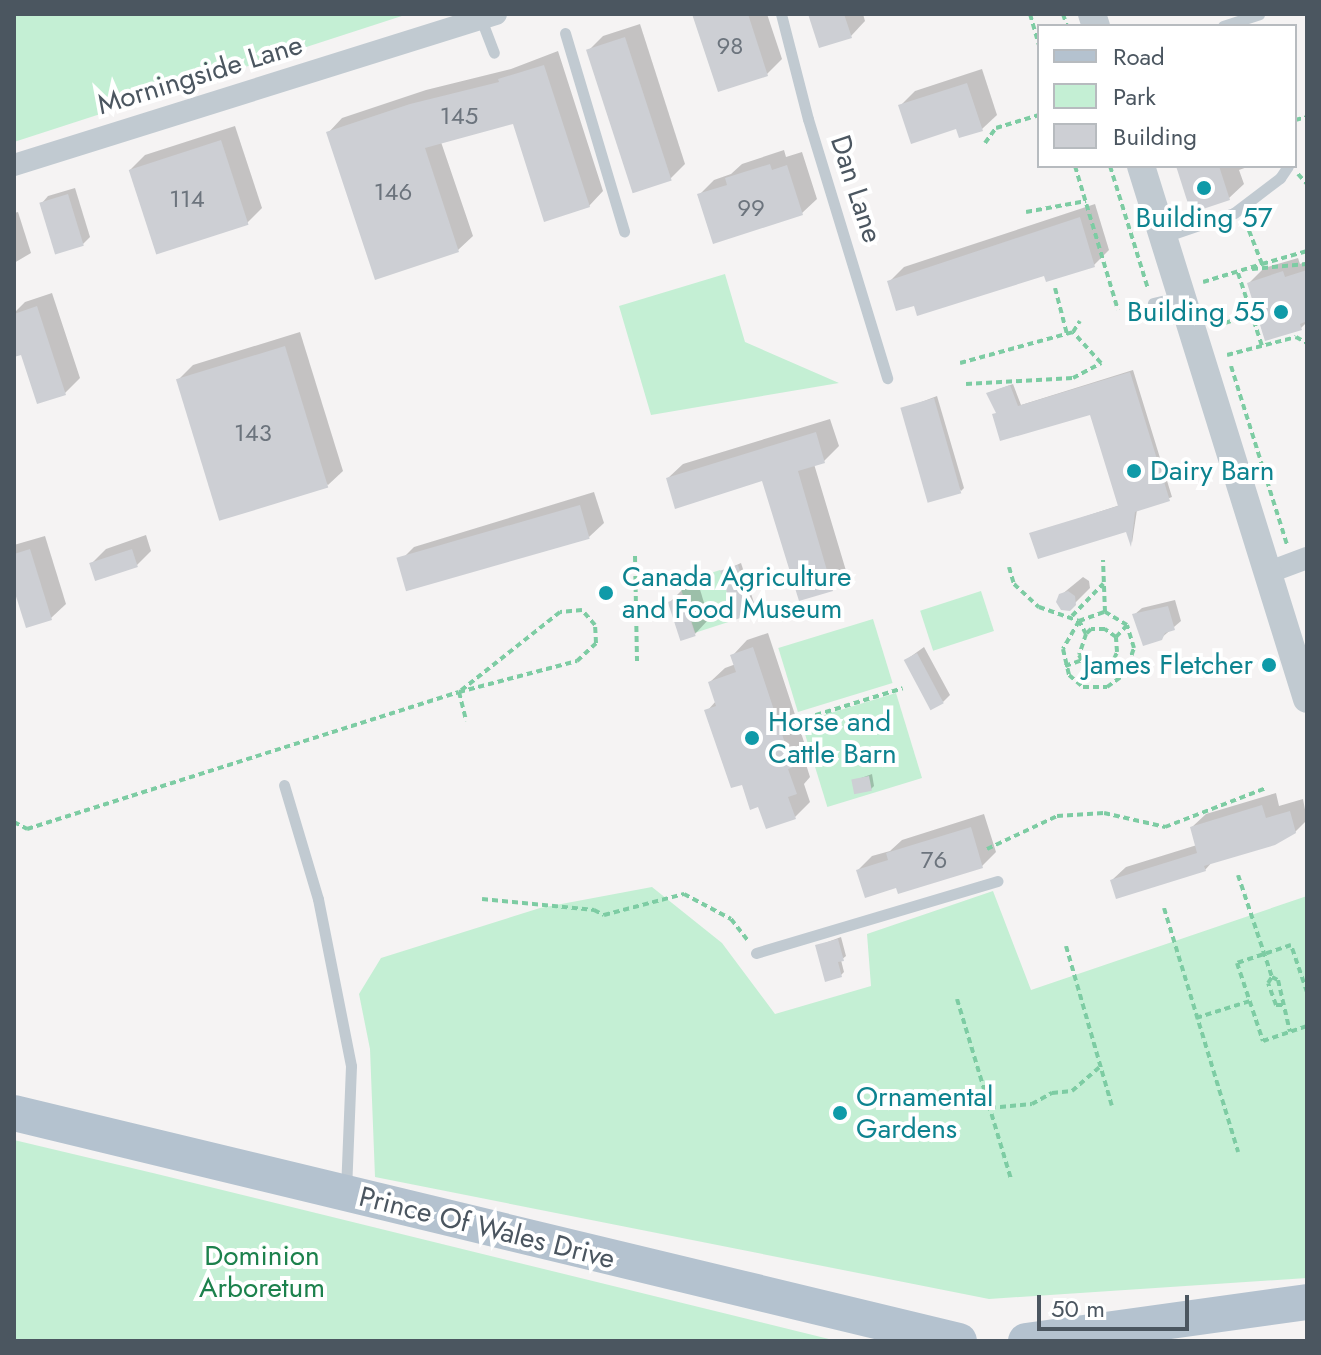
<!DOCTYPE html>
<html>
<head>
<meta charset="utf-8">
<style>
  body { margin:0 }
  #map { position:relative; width:1321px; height:1355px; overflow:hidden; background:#f5f3f3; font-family:Jost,sans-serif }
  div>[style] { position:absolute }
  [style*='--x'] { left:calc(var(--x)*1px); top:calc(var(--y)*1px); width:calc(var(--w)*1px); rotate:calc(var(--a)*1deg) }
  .green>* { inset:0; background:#c4efd4; transform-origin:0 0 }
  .shadow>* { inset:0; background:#0003 }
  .building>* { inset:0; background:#cdcfd4; transform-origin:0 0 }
  .path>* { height:4px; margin-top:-2px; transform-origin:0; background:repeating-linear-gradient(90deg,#7dcca3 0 6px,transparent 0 10px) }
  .service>* { height:11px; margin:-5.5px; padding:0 5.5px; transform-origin:5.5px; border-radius:5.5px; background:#c1cad1 }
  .minor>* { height:22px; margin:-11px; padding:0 11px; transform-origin:11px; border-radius:11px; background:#c1cad1 }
  .tertiary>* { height:28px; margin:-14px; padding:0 14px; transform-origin:14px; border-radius:14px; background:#c1cad1 }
  .primary>* { height:36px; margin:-18px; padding:0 18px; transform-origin:18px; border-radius:18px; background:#b4c2cf }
  .dots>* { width:22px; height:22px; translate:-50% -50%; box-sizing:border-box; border:4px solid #fff; border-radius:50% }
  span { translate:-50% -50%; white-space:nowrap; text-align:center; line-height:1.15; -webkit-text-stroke:8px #fff; paint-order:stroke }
  .number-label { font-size:24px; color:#6c747d }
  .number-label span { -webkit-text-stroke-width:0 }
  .street-label { font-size:28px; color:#4b5660 }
  .culture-label { font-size:28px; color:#0d838f }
  .right { translate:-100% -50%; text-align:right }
  .left { translate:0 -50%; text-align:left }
  .park-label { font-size:28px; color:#1c814c }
  .frame { position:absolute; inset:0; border:16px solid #4b5660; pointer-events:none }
  .legend { position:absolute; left:1037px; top:24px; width:260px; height:144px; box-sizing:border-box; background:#fff; border:2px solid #b7bbbf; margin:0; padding:10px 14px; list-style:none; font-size:24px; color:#4b5660 }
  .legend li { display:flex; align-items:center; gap:16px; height:40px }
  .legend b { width:40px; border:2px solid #b7bbbf }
  .scale { position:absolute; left:1037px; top:1295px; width:152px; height:36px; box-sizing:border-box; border:4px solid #4b5660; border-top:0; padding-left:10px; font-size:24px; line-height:28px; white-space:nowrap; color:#4b5660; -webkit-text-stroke:6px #fff; paint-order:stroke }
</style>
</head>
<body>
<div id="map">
  <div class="green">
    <div style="clip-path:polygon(14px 14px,408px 14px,14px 142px)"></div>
    <div style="clip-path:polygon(725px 274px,745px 342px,839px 383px,651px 415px,619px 306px)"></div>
    <div style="left:720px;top:570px;width:52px;height:43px;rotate:72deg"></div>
    <div style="left:981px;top:591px;width:42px;height:64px;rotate:72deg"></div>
    <div style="left:873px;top:619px;width:67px;height:99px;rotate:73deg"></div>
    <div style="left:896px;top:693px;width:89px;height:99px;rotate:73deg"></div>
    <div style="clip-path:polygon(652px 887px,722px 943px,775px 1014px,871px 986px,867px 934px,993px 891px,1031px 990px,1307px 896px,1307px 1278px,989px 1299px,375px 1177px,370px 1049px,359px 994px,381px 958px,540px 908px)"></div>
    <div style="clip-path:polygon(14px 1140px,157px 1174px,837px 1341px,14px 1341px)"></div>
  </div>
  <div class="shadow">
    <div style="clip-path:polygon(697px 14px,767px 14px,782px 59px,767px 74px)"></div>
    <div style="clip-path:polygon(810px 14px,863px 14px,865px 21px,851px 36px)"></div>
    <div style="clip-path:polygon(640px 24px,685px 164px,670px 179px,588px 51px,603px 36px)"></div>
    <div style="clip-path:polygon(558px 51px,603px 191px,589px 206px,514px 122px,441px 142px,473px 236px,458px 250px,328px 133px,342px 118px,426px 90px,511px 69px)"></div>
    <div style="clip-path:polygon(982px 69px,997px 115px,982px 129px,957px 127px,900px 106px,915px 91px)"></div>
    <div style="clip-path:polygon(235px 126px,262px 208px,247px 223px,130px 170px,145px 155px)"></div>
    <div style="clip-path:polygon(784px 150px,786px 157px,802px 152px,817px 199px,802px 213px,699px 195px,714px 180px,731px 174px,742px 164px)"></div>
    <div style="clip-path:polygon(1178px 166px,1250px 166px,1239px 170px,1244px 184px,1229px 198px)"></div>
    <div style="clip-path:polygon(75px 188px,90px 237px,83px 244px,42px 203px,48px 196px)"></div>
    <div style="clip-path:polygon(1095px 204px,1109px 250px,1094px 265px,915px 303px,889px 282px,904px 267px)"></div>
    <div style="clip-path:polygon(18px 212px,31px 253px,14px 263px,14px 213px)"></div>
    <div style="clip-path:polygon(1298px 258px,1300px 264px,1307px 261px,1307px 322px,1301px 328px,1249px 283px,1264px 268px)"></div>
    <div style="clip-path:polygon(52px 293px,80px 378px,65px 393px,22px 353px,14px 355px,14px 313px,25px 302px)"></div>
    <div style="clip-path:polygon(300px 332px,343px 471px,328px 485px,178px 380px,193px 365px)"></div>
    <div style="clip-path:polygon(1133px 370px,1172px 497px,1137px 510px,1132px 543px,1128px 530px,1032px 534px,1120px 505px,1091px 412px,998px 412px,988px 393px,1013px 384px,1021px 405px)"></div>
    <div style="clip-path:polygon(937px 396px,964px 488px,961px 491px,903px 409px)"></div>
    <div style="clip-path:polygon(830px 419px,839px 446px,824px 461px,814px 464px,847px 574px,832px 589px,764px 479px,668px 478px,683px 464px)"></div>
    <div style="clip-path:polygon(594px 492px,604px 523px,589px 537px,399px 562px,414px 547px)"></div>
    <div style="clip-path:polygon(146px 535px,151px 551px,137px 565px,91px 564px,106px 549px)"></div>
    <div style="clip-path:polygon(45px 536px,66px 604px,51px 618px,14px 583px,14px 545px)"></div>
    <div style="clip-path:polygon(741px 563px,756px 609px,753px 612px,723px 571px)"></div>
    <div style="clip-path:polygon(1083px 577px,1089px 581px,1090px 588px,1075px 603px,1061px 595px)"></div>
    <div style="clip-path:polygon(698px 583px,709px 619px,695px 634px,670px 602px,685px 587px)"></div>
    <div style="clip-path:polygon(1175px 600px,1181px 621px,1160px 639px,1135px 614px,1142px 608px)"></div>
    <div style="clip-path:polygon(768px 633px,807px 751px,803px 755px,810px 777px,804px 784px,810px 802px,795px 817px,759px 804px,743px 782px,707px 711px,716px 701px,710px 682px,725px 668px,736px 664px,733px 655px,747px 640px)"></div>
    <div style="clip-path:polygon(924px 647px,950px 695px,943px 702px,906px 660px)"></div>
    <div style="clip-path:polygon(872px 774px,874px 786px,871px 789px,853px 781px)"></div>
    <div style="clip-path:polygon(1276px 793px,1279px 806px,1303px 799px,1307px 820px,1295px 832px,1213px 861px,1205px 870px,1112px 880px,1126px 867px,1197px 845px,1192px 827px,1206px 814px)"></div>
    <div style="clip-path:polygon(984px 814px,996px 852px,982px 866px,898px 886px,858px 870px,872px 856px,890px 851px,902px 840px)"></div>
    <div style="clip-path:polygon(841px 937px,846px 956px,841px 960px,844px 972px,841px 975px,817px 946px)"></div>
  </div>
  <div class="building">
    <div style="clip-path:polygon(692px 14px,748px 14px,768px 76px,718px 92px)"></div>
    <div style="clip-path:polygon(808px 14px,844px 14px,852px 38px,819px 48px)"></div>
    <div style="left:625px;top:37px;width:151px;height:41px;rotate:72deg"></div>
    <div style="clip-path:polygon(544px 65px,590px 207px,544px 222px,513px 124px,425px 148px,459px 252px,375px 280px,326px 132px,410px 104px,499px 82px,498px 79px)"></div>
    <div style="clip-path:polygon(967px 83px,983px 131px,959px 138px,956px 129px,911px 144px,898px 105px)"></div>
    <div style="left:221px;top:140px;width:89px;height:97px;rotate:72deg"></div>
    <div style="clip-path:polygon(770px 164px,772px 170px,787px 165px,803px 215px,713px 244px,697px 194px,727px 185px,725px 178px)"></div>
    <div style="clip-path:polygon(1176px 166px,1219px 166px,1230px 200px,1191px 213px)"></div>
    <div style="left:68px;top:194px;width:54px;height:30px;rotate:73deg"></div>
    <div style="clip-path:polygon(1080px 217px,1095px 267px,1046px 282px,1044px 276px,917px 316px,914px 306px,896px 311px,887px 281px)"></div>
    <div style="clip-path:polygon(1307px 270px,1307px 321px,1300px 324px,1302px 330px,1265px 341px,1247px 283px,1283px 271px,1285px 277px)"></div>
    <div style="clip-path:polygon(37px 306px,66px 395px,37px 404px,21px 355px,14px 357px,14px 314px)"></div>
    <div style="left:285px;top:346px;width:148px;height:114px;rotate:73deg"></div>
    <div style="clip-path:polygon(1130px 372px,1170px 501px,1135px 512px,1131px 547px,1126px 532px,1038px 559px,1029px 533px,1118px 506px,1090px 415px,1000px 441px,992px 414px,996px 413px,986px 393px,1010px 385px,1018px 406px)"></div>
    <div style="left:934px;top:398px;width:99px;height:35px;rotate:74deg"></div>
    <div style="clip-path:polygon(816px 432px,825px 463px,798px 471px,833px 591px,799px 601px,762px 481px,675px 509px,666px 478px)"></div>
    <div style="left:580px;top:505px;width:35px;height:191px;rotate:74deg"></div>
    <div style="clip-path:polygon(30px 549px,52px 620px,26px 628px,14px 590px,14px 554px)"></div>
    <div style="left:132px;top:549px;width:19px;height:45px;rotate:72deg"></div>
    <div style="left:738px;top:565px;width:51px;height:19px;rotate:72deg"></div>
    <div style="clip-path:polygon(1068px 591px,1075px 596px,1076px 605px,1070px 611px,1061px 610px,1056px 602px,1059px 594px)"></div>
    <div style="left:683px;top:597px;width:41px;height:16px;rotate:72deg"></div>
    <div style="clip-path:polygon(1168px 606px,1175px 630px,1165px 633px,1162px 640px,1143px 646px,1132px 614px)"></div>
    <div style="clip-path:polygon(753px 647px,793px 767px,788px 769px,797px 794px,788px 797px,796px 819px,766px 829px,758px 807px,750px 810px,742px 785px,731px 788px,704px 710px,716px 706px,708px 682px,736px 672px,730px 655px)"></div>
    <div style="left:917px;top:653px;width:57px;height:15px;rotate:62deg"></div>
    <div style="left:869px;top:776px;width:15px;height:18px;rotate:79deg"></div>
    <div style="clip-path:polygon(1262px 805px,1266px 818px,1290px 811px,1296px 833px,1275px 845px,1204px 866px,1206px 871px,1116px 899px,1110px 880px,1197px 853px,1190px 827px)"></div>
    <div style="clip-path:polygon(971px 827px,983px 868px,898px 894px,896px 888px,865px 898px,856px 870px,888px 860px,886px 853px)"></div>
    <div style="clip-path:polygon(838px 939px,844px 961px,838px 962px,842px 977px,825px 982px,815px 945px)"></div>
  </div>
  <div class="path">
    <div style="--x:1030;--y:14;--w:32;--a:74"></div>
    <div style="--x:1063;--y:14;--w:13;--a:72"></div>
    <div style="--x:1295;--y:120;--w:12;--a:-14"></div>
    <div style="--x:985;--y:143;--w:19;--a:-54"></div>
    <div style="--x:996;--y:128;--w:45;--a:-16.8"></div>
    <div style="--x:1075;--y:166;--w:150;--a:73.4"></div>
    <div style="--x:1110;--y:166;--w:129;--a:72.8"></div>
    <div style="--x:1298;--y:174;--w:13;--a:48"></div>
    <div style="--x:1026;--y:212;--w:61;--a:-10.4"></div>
    <div style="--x:1262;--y:264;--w:47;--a:-16.1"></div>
    <div style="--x:1252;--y:269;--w:55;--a:-5.2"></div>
    <div style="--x:1238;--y:273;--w:77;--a:71.8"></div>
    <div style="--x:1203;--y:282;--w:62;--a:-17"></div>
    <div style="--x:1262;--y:264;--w:44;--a:-111.3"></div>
    <div style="--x:1055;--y:288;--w:48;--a:75.4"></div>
    <div style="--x:1215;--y:326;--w:38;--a:-17"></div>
    <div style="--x:1227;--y:355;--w:71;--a:-14.6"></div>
    <div style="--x:1296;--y:337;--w:13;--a:29"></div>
    <div style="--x:960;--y:363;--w:117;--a:-15.3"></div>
    <div style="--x:1073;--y:332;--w:13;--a:-58"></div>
    <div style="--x:1231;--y:366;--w:188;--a:72.6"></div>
    <div style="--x:966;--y:384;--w:107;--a:-3.2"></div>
    <div style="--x:1073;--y:378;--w:32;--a:-28"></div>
    <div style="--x:1101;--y:363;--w:42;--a:-132.1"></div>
    <div style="--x:635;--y:556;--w:105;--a:88.9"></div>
    <div style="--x:1009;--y:567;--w:18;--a:74"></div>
    <div style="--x:1014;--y:584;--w:34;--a:43"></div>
    <div style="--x:1039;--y:607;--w:42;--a:19.3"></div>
    <div style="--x:1079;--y:621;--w:32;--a:120"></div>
    <div style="--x:1063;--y:649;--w:27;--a:77"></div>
    <div style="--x:1069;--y:675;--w:18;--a:41"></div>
    <div style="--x:1083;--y:687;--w:24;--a:0"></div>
    <div style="--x:1107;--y:687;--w:22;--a:-36"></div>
    <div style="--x:1125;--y:674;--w:28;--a:-71"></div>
    <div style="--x:1134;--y:648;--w:24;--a:-107"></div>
    <div style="--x:1127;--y:625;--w:26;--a:-149"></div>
    <div style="--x:1105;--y:612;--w:52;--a:-92.2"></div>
    <div style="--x:1072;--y:616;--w:45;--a:-45.9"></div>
    <div style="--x:1086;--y:634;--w:15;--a:-118"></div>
    <div style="--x:1079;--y:621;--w:27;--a:-20"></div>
    <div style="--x:1116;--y:637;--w:14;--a:-144"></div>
    <div style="--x:1105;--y:629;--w:14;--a:180"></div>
    <div style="--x:1091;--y:629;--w:7;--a:135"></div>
    <div style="--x:1086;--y:634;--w:22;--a:108"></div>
    <div style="--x:1079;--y:655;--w:17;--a:62"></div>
    <div style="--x:1087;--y:670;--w:11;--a:27"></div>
    <div style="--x:1097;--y:675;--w:15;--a:-28"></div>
    <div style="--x:1110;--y:668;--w:17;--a:-66"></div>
    <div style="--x:1117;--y:652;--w:15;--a:-94"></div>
    <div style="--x:1116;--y:637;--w:16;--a:-47"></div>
    <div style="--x:1065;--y:666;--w:18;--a:-19"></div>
    <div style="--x:459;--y:692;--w:30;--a:76"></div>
    <div style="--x:787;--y:724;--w:121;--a:-17.2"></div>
    <div style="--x:14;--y:822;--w:15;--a:28"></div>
    <div style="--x:27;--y:829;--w:453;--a:-17.6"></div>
    <div style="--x:459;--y:692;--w:122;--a:-14.7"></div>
    <div style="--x:577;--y:661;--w:26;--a:-43"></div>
    <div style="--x:596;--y:643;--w:18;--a:-93"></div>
    <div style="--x:595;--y:625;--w:20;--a:-131"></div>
    <div style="--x:582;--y:610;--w:22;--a:175"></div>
    <div style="--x:560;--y:612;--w:129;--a:141.6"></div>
    <div style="--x:987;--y:849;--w:77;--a:-25.2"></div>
    <div style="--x:1057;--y:816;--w:47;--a:-3.7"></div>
    <div style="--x:1104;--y:813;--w:63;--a:12.9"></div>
    <div style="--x:1165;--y:827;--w:108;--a:-21.1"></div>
    <div style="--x:1238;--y:875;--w:108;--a:71.6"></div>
    <div style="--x:482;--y:899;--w:113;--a:5.6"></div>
    <div style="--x:594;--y:910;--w:11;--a:27"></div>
    <div style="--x:604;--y:915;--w:83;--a:-14.7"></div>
    <div style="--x:684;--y:894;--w:53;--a:28"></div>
    <div style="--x:731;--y:919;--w:28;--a:52"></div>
    <div style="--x:1164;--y:908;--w:255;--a:73.1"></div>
    <div style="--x:1066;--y:946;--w:166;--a:74"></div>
    <div style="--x:1307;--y:992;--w:50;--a:-108.8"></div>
    <div style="--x:1291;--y:945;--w:57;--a:161.6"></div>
    <div style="--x:1237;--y:963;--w:82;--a:71.6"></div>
    <div style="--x:1263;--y:1041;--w:46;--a:-18.8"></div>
    <div style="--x:957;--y:999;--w:188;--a:73.3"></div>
    <div style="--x:1282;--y:1005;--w:6;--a:180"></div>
    <div style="--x:1276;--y:1005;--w:23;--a:-110"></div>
    <div style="--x:1268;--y:983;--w:7;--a:-56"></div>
    <div style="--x:1272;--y:977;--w:7;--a:27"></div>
    <div style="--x:1278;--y:980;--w:53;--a:77"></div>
    <div style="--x:1196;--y:1018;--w:57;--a:-17.5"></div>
    <div style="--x:990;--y:1108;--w:42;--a:-5.4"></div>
    <div style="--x:1032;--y:1104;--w:23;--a:-29"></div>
    <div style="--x:1052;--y:1093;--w:20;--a:-6"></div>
    <div style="--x:1072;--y:1091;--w:37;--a:-41"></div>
  </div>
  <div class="service">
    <div style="--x:781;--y:14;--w:108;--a:75.6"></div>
    <div style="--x:808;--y:119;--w:271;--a:73"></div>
    <div style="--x:481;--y:19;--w:36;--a:69"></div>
    <div style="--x:1223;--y:26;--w:38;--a:-18"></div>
    <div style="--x:565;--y:33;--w:207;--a:73.4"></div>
    <div style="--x:1164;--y:237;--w:74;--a:-18.9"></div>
    <div style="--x:1234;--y:213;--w:58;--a:-37.3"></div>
    <div style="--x:1280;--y:178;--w:14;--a:-56"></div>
    <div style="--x:1153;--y:303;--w:27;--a:-13"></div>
    <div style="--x:284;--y:785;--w:119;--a:73.4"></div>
    <div style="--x:318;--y:899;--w:170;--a:78.8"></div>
    <div style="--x:351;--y:1066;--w:122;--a:92.3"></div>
    <div style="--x:756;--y:953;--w:252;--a:-16.6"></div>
  </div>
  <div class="minor">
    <div style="--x:14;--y:165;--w:505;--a:-17.39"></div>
    <div style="--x:1267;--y:573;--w:43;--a:-20.6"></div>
  </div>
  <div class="tertiary">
    <div style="--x:1092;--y:14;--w:13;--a:72"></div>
    <div style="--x:1141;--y:166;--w:558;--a:72.7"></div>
  </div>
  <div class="primary">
    <div style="--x:14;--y:1113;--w:972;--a:13.56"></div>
    <div style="--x:1026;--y:1341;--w:284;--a:-7.9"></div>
  </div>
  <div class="dots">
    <div style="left:1204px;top:188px;background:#0f9aa8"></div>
    <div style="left:1281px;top:312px;background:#0f9aa8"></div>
    <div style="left:1134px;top:471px;background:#0f9aa8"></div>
    <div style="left:606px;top:593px;background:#0f9aa8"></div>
    <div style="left:1269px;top:665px;background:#0f9aa8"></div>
    <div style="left:752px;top:738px;background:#0f9aa8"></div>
    <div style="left:840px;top:1113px;background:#0f9aa8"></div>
  </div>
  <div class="number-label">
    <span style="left:730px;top:46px">98</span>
    <span style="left:459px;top:116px">145</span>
    <span style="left:393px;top:192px">146</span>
    <span style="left:187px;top:199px">114</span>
    <span style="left:751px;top:208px">99</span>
    <span style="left:253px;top:433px">143</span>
    <span style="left:934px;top:860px">76</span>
  </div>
  <div class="street-label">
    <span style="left:200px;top:75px;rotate:-17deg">Morningside Lane</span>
    <span style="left:856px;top:189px;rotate:72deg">Dan Lane</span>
    <span style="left:487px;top:1228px;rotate:14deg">Prince Of Wales Drive</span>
  </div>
  <div class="culture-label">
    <span style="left:1204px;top:218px">Building 57</span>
    <span class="right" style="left:1265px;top:312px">Building 55</span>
    <span class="left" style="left:1150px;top:471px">Dairy Barn</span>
    <span class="left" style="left:622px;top:593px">Canada Agriculture<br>and Food Museum</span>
    <span class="right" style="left:1253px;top:665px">James Fletcher</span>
    <span class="left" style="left:768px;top:738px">Horse and<br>Cattle Barn</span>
    <span class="left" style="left:856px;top:1113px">Ornamental<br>Gardens</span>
  </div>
  <div class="park-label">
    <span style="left:262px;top:1272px">Dominion<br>Arboretum</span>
  </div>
  <div class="frame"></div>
  <ul class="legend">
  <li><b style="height:10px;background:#b4c2cf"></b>Road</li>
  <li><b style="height:22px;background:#c4efd4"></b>Park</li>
  <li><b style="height:22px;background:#cdcfd4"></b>Building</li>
  </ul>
  <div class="scale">50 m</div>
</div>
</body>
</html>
